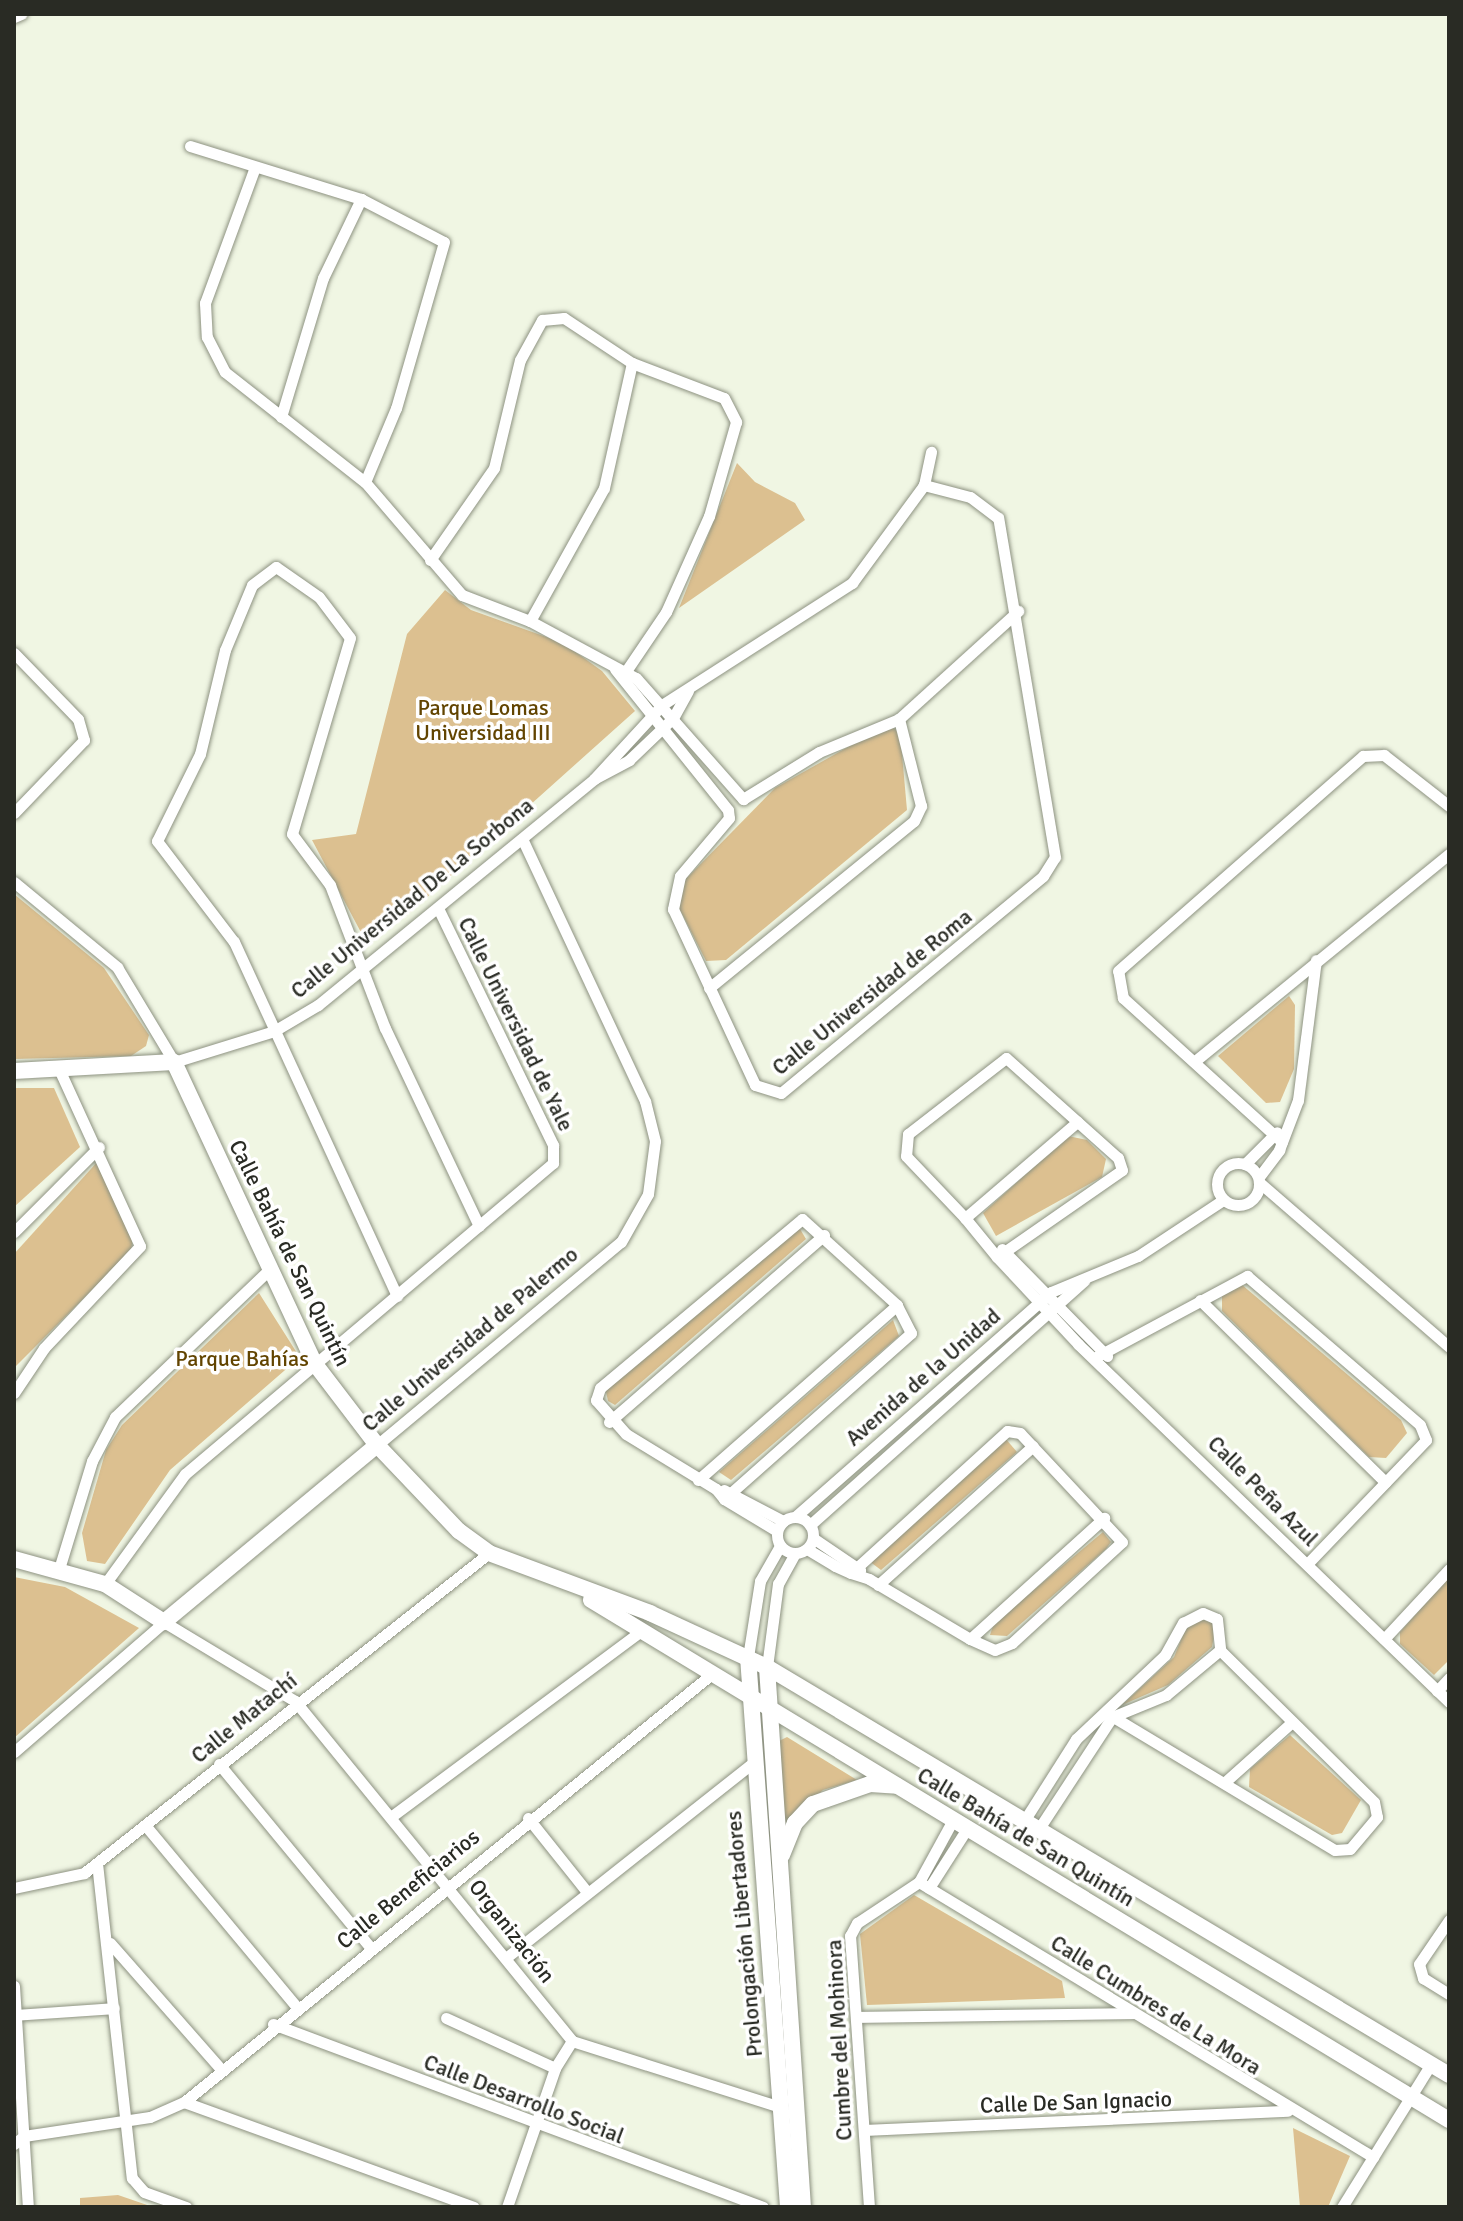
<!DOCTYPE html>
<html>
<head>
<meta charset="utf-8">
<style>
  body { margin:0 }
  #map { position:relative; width:1463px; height:2221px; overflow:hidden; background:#f0f6e3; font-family:Signika,sans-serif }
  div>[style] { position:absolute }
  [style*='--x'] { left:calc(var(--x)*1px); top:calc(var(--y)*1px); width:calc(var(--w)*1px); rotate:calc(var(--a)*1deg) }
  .green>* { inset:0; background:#dcc090 }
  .roads { filter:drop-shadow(0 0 2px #8d9281) drop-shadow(0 0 2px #8d9281) }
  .street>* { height:11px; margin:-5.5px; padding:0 5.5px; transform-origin:5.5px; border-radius:5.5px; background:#fff }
  .street>.ring { margin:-5.5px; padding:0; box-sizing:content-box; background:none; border:11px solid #fff; border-radius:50% }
  .secondary>* { height:16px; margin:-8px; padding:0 8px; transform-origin:8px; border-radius:8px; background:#fff }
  span { translate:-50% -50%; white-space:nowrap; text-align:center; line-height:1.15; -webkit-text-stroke:7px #fff; paint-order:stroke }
  .park-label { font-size:22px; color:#624400 }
  .street-label { font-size:22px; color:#292b24 }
  .frame { position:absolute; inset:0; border:16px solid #292b24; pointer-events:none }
</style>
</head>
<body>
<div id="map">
  <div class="green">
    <div style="clip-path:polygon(737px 463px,755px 482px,795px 503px,805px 520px,679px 608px)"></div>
    <div style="clip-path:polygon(445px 590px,471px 610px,563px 643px,602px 671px,635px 711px,406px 916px,365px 940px,312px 840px,356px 834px,407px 634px)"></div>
    <div style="clip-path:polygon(887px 725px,900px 732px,907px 810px,726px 960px,706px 961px,674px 898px,679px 886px,775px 788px)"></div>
    <div style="clip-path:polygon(14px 894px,104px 968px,149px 1035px,146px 1046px,131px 1056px,14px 1059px)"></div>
    <div style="clip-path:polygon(1289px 996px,1295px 1005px,1294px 1069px,1280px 1102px,1266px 1103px,1218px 1056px)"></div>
    <div style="clip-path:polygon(14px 1088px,54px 1088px,80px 1147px,14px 1207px)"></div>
    <div style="clip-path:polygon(1068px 1136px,1087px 1140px,1106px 1159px,1102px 1177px,996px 1236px,983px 1213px)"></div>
    <div style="clip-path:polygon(99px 1160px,133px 1236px,131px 1251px,14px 1368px,14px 1254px)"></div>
    <div style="clip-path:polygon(797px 1224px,806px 1239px,615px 1405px,608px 1401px,605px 1387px)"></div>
    <div style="clip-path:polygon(1241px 1284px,1401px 1420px,1407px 1433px,1386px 1458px,1369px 1457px,1222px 1311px,1222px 1296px)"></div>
    <div style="clip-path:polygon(259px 1293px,297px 1353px,292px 1364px,170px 1470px,105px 1564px,87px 1561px,82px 1533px,106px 1450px,122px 1425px)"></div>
    <div style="clip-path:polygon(893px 1320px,899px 1336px,731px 1480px,719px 1472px)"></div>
    <div style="clip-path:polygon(1005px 1438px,1017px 1452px,881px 1570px,869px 1561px)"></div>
    <div style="clip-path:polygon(1103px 1532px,1111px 1542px,1106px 1549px,1007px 1636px,990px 1635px,994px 1623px)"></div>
    <div style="clip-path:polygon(14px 1577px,65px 1587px,139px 1628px,14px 1738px)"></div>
    <div style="clip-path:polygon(1449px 1577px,1449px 1660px,1434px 1675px,1400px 1644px,1400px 1632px)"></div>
    <div style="clip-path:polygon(1201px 1617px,1216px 1624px,1212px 1647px,1168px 1685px,1122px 1705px,1174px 1657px,1185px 1630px)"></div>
    <div style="clip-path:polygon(1290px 1735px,1361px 1800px,1342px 1833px,1332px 1835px,1249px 1787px,1250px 1769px)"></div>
    <div style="clip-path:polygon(787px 1737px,857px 1780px,823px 1790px,782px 1830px,779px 1741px)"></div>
    <div style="clip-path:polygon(914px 1895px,1062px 1981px,1065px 1998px,867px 2005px,860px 1934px)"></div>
    <div style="clip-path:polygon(1293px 2128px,1350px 2156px,1328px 2207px,1300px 2207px)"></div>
    <div style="clip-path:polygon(118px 2195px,153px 2207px,80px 2207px,80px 2198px)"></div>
  </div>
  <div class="roads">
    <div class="street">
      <div style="--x:14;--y:17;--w:8;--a:-23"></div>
      <div style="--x:190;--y:146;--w:179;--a:17.2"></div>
      <div style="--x:361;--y:199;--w:93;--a:27.4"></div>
      <div style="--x:444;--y:242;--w:173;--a:106.1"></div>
      <div style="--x:396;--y:408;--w:80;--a:112.7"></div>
      <div style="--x:255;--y:167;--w:145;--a:110.2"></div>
      <div style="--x:205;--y:303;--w:34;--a:87"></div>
      <div style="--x:207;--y:337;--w:39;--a:63"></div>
      <div style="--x:225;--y:372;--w:178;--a:38.2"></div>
      <div style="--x:365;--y:482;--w:149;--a:49.4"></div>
      <div style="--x:462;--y:595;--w:73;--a:20.9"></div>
      <div style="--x:530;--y:621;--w:120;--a:28.3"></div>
      <div style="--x:636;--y:678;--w:162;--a:48.5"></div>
      <div style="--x:743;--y:799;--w:89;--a:-31.7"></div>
      <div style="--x:819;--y:752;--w:87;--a:-22.4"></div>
      <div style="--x:899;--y:719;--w:161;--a:-42.2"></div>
      <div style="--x:281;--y:417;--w:145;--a:-73.2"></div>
      <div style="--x:323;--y:278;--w:88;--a:-64.3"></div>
      <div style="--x:430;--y:560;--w:112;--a:-55.2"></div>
      <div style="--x:494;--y:468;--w:111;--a:-76.5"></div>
      <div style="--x:520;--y:360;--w:46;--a:-61.2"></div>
      <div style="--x:542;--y:320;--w:22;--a:-5"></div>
      <div style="--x:564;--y:318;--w:82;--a:33.5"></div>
      <div style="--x:632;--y:363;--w:98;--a:20.8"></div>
      <div style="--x:724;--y:398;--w:27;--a:63"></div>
      <div style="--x:736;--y:422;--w:98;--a:106"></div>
      <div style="--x:709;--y:516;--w:105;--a:114.1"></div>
      <div style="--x:666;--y:612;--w:75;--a:124.1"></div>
      <div style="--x:530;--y:621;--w:152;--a:-60.9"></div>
      <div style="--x:604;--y:488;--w:128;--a:-77.4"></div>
      <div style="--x:14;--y:653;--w:92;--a:45.9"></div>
      <div style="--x:78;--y:719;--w:22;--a:74"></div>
      <div style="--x:84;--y:740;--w:101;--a:133.8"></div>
      <div style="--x:615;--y:669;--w:181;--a:51.3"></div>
      <div style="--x:728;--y:810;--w:8;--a:83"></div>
      <div style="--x:729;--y:818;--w:76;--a:130.2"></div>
      <div style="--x:680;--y:876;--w:34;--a:102"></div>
      <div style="--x:673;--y:909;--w:194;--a:65"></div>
      <div style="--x:755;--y:1085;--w:27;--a:17"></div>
      <div style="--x:781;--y:1093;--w:340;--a:-39.6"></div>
      <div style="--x:1043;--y:876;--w:22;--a:-58"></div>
      <div style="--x:1055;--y:857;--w:344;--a:-99.5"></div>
      <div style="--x:998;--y:518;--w:35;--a:-143"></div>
      <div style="--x:970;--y:497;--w:48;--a:-165.4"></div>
      <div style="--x:594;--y:779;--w:100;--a:-47.4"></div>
      <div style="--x:662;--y:705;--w:226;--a:-32.7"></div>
      <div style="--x:852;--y:583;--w:122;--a:-53.7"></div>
      <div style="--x:924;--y:485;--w:34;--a:-78"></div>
      <div style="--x:14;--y:882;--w:134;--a:39.5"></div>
      <div style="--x:117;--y:967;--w:111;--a:59"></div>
      <div style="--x:174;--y:1062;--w:105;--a:-17.2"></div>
      <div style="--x:274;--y:1031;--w:51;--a:-30.6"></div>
      <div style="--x:318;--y:1005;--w:357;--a:-39.3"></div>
      <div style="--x:594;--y:779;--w:40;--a:-28"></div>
      <div style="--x:629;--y:760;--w:61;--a:-43.7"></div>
      <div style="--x:673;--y:718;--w:31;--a:-61"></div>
      <div style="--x:709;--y:988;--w:264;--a:-39.2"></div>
      <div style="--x:914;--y:821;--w:17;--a:-65"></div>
      <div style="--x:921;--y:806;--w:90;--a:-104.2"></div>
      <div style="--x:1195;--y:1061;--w:328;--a:-39.2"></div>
      <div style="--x:1282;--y:1142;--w:215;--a:-137.8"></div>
      <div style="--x:1123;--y:998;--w:27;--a:-100"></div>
      <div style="--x:1118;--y:971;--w:326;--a:-41.3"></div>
      <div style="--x:1363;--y:756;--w:21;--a:-3"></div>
      <div style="--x:1384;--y:755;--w:83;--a:38.1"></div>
      <div class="ring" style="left:1217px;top:1163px;width:31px;height:31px"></div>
      <div style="--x:1245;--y:1164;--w:45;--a:-45"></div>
      <div style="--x:1259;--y:1177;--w:34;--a:-53"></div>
      <div style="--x:1279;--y:1150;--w:53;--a:-69.2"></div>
      <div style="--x:1298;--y:1100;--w:141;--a:-82.7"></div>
      <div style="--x:1260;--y:1183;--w:250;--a:40.9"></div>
      <div style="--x:965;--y:1218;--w:148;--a:-40.6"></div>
      <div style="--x:14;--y:1232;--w:120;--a:-45"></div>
      <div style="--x:1002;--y:1249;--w:150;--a:45.5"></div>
      <div style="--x:997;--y:1257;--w:152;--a:-34.8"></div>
      <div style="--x:1122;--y:1170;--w:13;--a:-108"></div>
      <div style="--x:1118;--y:1158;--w:150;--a:-138.2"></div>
      <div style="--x:1006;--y:1058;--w:124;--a:142.2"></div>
      <div style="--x:908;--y:1134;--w:22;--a:95"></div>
      <div style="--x:906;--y:1156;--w:86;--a:46.4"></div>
      <div style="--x:965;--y:1218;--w:50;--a:50.6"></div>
      <div style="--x:997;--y:1257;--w:119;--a:47"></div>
      <div style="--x:1078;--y:1344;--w:516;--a:43.98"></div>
      <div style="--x:397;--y:1296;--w:390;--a:-114.7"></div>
      <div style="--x:234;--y:942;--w:127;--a:-127.3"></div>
      <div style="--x:157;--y:841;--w:97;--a:-63.7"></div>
      <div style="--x:200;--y:754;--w:107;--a:-76.5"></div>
      <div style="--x:225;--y:650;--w:70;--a:-67.4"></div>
      <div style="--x:252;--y:585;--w:30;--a:-37"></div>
      <div style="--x:276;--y:567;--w:52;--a:34.9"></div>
      <div style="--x:319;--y:597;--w:51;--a:52.9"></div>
      <div style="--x:350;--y:638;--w:204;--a:106.5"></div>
      <div style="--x:292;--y:834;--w:64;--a:53.3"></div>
      <div style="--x:330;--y:885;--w:153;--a:69"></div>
      <div style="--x:385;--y:1028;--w:219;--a:64.6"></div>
      <div style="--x:1200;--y:1300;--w:260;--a:44.5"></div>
      <div style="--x:1094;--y:1358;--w:174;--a:-28.2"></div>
      <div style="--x:1247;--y:1276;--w:228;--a:40.7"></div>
      <div style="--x:1420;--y:1425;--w:16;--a:68"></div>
      <div style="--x:1426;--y:1440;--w:170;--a:133.8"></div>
      <div style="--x:14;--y:1393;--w:54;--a:-56.3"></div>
      <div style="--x:44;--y:1348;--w:140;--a:-46.7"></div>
      <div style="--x:140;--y:1246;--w:192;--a:-114.6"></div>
      <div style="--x:609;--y:1422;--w:285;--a:-41"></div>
      <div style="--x:377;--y:1445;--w:317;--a:-39.8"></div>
      <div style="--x:621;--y:1242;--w:55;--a:-60.6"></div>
      <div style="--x:648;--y:1194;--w:53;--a:-82.5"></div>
      <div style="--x:655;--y:1141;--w:41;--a:-104"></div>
      <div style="--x:645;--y:1101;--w:288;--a:-115.1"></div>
      <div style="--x:698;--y:1480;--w:265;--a:-41.3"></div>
      <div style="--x:724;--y:1490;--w:67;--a:27.7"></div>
      <div style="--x:724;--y:1499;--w:250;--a:-41.6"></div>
      <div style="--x:911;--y:1333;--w:31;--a:-117"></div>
      <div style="--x:897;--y:1305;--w:128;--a:-137.8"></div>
      <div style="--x:802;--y:1219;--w:263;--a:140.1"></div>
      <div style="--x:600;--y:1388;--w:13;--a:108"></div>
      <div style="--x:596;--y:1400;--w:45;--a:48.6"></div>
      <div style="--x:626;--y:1434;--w:105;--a:31.4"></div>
      <div style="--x:716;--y:1489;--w:13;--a:51"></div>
      <div style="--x:724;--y:1499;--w:62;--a:31.1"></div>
      <div class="ring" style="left:777px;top:1517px;width:25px;height:25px"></div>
      <div style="--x:795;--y:1517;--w:341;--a:-41.3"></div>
      <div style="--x:1051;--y:1292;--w:94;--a:-22.5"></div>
      <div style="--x:1138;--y:1256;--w:102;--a:-33.4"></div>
      <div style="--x:810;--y:1525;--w:367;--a:-41.7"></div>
      <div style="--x:813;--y:1538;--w:57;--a:34.2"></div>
      <div style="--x:807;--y:1549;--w:33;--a:31"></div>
      <div style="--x:835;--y:1566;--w:17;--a:24"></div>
      <div style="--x:851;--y:1573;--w:19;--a:18"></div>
      <div style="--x:869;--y:1579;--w:117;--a:30.7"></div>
      <div style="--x:970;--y:1639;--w:27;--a:24"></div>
      <div style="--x:995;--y:1650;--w:18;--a:-22"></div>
      <div style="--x:1012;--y:1643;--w:149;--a:-42.6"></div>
      <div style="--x:1122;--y:1542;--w:149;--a:-133.1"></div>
      <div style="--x:1020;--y:1433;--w:13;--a:-171"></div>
      <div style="--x:1007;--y:1431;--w:211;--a:137.7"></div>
      <div style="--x:59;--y:1569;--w:113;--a:-73"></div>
      <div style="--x:92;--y:1461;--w:50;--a:-62.4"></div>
      <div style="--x:115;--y:1417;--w:213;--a:-43.7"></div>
      <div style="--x:105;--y:1584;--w:136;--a:-54"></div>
      <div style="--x:185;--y:1474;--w:482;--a:-40.2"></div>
      <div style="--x:553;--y:1163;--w:18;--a:-90"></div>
      <div style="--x:553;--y:1145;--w:263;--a:-115.9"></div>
      <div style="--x:878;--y:1585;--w:208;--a:-41.9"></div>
      <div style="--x:970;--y:1639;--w:181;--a:-42.1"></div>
      <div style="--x:1384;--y:1639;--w:96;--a:-47.1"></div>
      <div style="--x:748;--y:1657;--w:77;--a:-81"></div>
      <div style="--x:760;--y:1581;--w:40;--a:-60.3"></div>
      <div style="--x:767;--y:1667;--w:84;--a:-82.5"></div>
      <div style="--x:778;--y:1584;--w:35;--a:-61"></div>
      <div style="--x:1437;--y:1691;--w:18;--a:-47"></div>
      <div style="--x:1110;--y:1715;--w:262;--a:31"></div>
      <div style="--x:1335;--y:1850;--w:15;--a:-4"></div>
      <div style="--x:1350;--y:1849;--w:42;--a:-49.8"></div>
      <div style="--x:1377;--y:1817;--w:15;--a:-101"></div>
      <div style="--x:1374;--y:1802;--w:216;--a:-135.4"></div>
      <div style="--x:14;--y:1752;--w:198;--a:-40.9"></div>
      <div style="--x:164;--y:1622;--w:153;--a:31.1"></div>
      <div style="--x:295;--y:1701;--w:439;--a:50.8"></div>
      <div style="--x:219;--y:1764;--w:236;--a:50.5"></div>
      <div style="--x:1225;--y:1782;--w:90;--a:-41.8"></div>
      <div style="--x:392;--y:1816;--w:307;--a:-36.6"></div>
      <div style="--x:528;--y:1818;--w:95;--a:51.4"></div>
      <div style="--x:1024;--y:1821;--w:97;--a:-57.6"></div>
      <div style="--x:1076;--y:1739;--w:122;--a:-43.3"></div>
      <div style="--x:1165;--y:1655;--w:37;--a:-61"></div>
      <div style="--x:1183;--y:1623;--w:22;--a:-27"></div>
      <div style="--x:1203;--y:1613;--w:15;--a:23"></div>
      <div style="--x:1217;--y:1619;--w:31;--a:84"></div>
      <div style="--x:1220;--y:1650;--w:70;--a:140.2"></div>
      <div style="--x:1166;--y:1695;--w:58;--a:157.8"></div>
      <div style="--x:1112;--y:1717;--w:135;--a:123.2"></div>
      <div style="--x:145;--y:1825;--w:236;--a:50.2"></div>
      <div style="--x:97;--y:1863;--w:317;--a:83.7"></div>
      <div style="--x:132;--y:2178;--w:18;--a:49"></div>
      <div style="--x:144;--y:2192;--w:45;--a:19.7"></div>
      <div style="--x:919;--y:1882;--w:531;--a:31.2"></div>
      <div style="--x:14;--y:1888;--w:72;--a:-12.1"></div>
      <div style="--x:84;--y:1873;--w:516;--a:-38.31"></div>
      <div style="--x:929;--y:1888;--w:72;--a:-57.4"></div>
      <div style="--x:1449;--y:1920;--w:53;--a:124.3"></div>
      <div style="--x:1419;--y:1964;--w:15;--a:74"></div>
      <div style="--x:1423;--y:1978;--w:31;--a:32"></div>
      <div style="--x:110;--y:1943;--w:167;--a:48.7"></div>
      <div style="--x:507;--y:1957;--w:311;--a:-38.3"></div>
      <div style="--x:14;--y:1986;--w:221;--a:86.4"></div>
      <div style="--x:14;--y:2015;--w:100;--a:-4"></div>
      <div style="--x:857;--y:2017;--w:276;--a:-0.8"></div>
      <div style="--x:446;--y:2018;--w:120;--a:24.6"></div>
      <div style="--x:273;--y:2024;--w:523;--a:20.48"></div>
      <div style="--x:572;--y:2041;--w:221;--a:17.6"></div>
      <div style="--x:184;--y:2102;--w:308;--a:19.9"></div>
      <div style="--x:864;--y:2130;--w:424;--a:-2.6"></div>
      <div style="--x:14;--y:2144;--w:13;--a:-39"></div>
      <div style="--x:24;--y:2136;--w:127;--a:-8.6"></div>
      <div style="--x:150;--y:2117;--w:37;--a:-24"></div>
      <div style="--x:184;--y:2102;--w:681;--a:-39.04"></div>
      <div style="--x:507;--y:2207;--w:147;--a:-70.9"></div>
      <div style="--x:555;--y:2068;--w:32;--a:-58"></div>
      <div style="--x:869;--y:2207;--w:272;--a:-94"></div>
      <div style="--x:850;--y:1936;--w:15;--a:-62"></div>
      <div style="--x:857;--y:1923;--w:74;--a:-33.5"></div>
      <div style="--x:919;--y:1882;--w:73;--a:-61.3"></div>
      <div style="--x:1342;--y:2207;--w:168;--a:-58.1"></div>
    </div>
    <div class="secondary">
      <div style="--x:14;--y:1071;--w:160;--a:-3.2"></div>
      <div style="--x:174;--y:1062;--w:333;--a:65"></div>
      <div style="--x:315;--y:1364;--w:102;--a:52.6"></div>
      <div style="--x:377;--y:1445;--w:119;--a:46.4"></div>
      <div style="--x:459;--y:1531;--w:37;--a:36"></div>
      <div style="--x:489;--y:1553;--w:172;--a:20.4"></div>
      <div style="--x:650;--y:1613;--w:129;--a:24.8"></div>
      <div style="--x:767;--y:1667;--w:795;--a:30.89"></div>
      <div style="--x:14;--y:1559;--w:94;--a:15.4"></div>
      <div style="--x:105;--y:1584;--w:70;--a:32.8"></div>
      <div style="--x:164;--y:1622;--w:277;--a:-39.7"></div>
      <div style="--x:591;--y:1600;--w:1003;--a:31.22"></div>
      <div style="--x:748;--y:1657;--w:551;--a:85.84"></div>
      <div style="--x:767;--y:1667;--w:541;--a:86.19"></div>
      <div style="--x:782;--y:1855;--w:35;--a:-68"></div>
      <div style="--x:795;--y:1823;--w:26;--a:-47"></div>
      <div style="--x:813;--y:1804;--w:60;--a:-19.3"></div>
      <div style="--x:870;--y:1784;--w:27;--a:4"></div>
    </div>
  </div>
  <div class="park-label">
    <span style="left:483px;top:720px">Parque Lomas<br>Universidad III</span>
    <span style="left:242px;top:1359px">Parque Bahías</span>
  </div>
  <div class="street-label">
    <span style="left:412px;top:898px;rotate:-39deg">Calle Universidad De La Sorbona</span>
    <span style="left:872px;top:992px;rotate:-39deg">Calle Universidad de Roma</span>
    <span style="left:516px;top:1024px;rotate:64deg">Calle Universidad de Yale</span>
    <span style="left:290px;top:1253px;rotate:64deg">Calle Bahía de San Quintín</span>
    <span style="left:470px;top:1339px;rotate:-40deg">Calle Universidad de Palermo</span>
    <span style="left:923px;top:1377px;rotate:-41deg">Avenida de la Unidad</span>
    <span style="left:1263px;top:1491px;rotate:45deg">Calle Peña Azul</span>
    <span style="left:244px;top:1718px;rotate:-39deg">Calle Matachí</span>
    <span style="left:1026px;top:1837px;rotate:31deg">Calle Bahía de San Quintín</span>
    <span style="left:408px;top:1889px;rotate:-39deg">Calle Beneficiarios</span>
    <span style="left:512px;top:1931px;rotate:52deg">Organización</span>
    <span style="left:744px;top:1934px;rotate:-95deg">Prolongación Libertadores</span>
    <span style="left:1156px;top:2005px;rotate:32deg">Calle Cumbres de La Mora</span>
    <span style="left:839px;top:2040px;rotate:-93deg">Cumbre del Mohinora</span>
    <span style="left:524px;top:2099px;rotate:21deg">Calle Desarrollo Social</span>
    <span style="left:1076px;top:2102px;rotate:-2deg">Calle De San Ignacio</span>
  </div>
  <div class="frame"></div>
</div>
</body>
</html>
